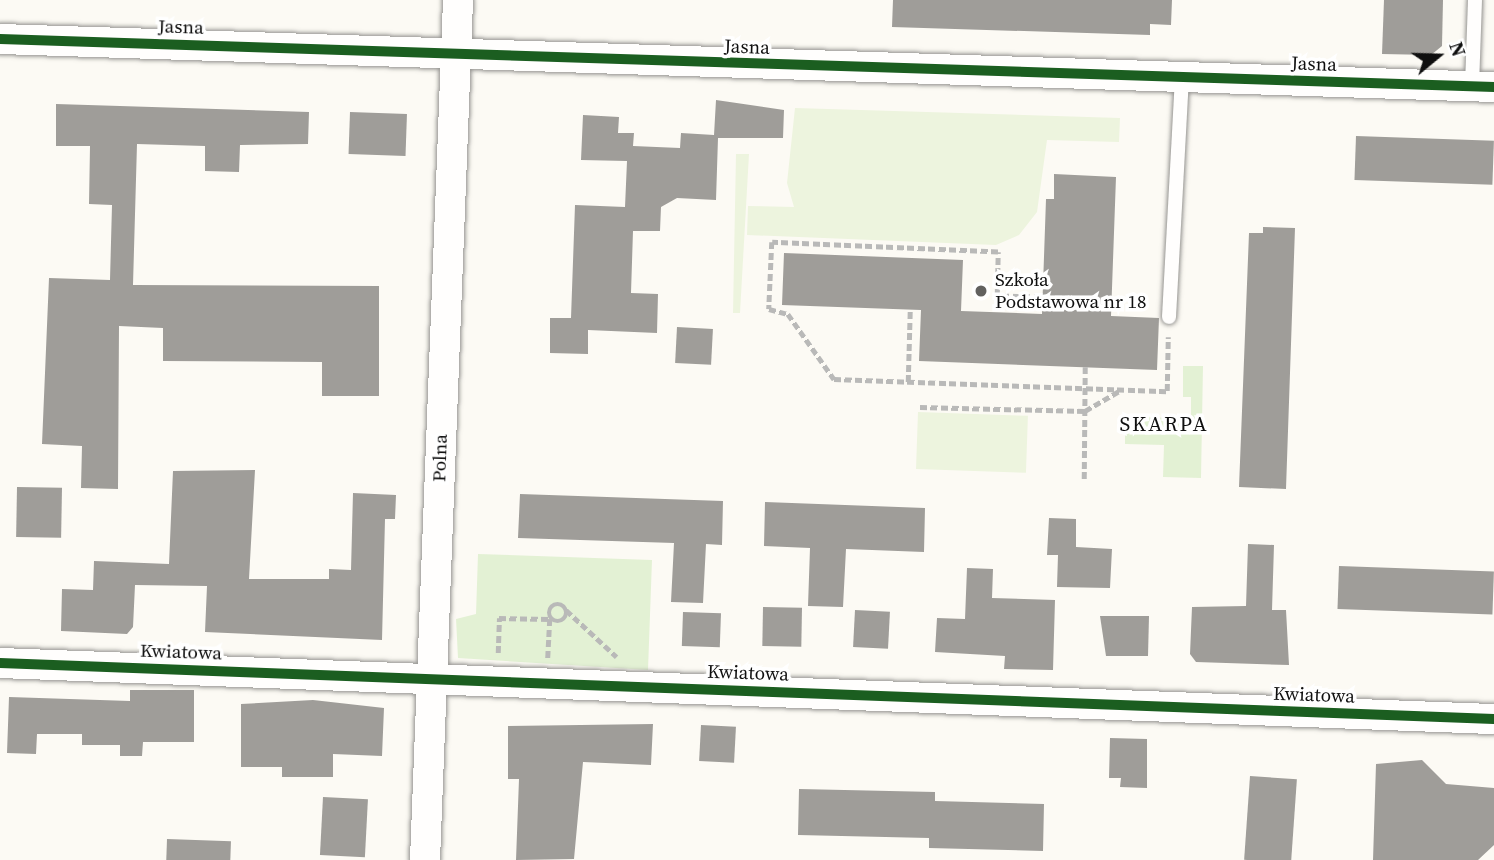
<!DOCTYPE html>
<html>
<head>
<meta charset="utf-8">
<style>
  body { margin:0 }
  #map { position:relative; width:1494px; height:860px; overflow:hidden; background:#fcfaf4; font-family:"Source Serif 4",serif }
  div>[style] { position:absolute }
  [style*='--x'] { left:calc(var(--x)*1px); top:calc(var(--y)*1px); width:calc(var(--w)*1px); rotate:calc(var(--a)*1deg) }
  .green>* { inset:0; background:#e3f1d4 }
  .pitch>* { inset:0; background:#edf4de; transform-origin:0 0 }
  .building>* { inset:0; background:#9f9d99; transform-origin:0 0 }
  .path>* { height:4.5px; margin-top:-2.25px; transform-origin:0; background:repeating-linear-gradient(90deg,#b9b9b8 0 7px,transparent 0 10.5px) }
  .path>.ring { margin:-2.25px; padding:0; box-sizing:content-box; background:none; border:4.5px solid #b9b9b8; border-radius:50% }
  .roads { filter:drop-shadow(0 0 2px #969592) drop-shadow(0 0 2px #969592) }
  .lane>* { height:14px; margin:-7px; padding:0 7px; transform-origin:7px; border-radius:7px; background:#fffefd }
  .street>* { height:30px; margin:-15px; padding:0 15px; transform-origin:15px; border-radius:15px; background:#fffefd }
  .cycleway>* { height:10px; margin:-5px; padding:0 5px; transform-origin:5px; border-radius:5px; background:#1b5e20 }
  .dots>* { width:19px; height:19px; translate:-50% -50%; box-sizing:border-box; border:4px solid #fff; border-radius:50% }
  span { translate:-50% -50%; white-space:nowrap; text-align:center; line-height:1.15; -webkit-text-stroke:7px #fff; paint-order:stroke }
  .street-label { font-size:19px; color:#0f0f0f }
  .poi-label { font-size:19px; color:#0f0f0f }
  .left { translate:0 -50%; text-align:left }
  .neighbourhood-label { font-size:21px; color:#0f0f0f; letter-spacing:2px }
  .north { position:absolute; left:1403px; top:21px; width:70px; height:70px; -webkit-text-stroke:5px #fff; paint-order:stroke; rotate:71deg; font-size:19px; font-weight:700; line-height:28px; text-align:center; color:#0f0f0f }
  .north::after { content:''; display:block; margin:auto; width:24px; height:32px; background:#0f0f0f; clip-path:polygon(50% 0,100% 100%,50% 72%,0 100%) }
</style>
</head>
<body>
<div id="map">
  <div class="green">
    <div style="clip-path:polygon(1183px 366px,1203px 366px,1201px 478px,1163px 477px,1164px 445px,1125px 444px,1125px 417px,1191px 418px,1191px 397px,1183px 397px)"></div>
    <div style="clip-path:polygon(478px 554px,652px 560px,648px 670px,458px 658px,456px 619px,476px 614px)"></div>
  </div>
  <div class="pitch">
    <div style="clip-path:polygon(795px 108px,1120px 118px,1119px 142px,1047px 140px,1037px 212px,1019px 235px,996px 245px,747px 235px,748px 206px,794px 207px,787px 183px)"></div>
    <div style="clip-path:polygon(736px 154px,749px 154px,740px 313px,733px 313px)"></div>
    <div style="left:918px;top:412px;width:110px;height:57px;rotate:2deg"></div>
  </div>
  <div class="building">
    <div style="clip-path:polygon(893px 0,1172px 0,1171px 25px,1150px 24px,1150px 35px,892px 27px)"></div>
    <div style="clip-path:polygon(1384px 0,1443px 0,1442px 46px,1431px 55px,1382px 54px)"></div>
    <div style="clip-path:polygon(716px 100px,784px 110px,783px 138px,718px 138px,716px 200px,677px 198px,661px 207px,660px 231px,633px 231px,631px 293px,658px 294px,657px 333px,588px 330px,588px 354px,550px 353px,550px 318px,571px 318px,575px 205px,625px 207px,627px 161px,581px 160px,583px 115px,619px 117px,618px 133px,634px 133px,633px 146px,680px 148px,681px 133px,714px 135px)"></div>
    <div style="clip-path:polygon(56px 104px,309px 112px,308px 144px,240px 145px,239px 172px,205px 171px,205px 146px,137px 144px,133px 285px,379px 286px,379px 396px,322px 396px,322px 362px,163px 361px,163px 328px,119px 326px,118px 489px,81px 488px,82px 446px,42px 444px,49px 278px,110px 280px,112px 205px,89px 204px,90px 146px,56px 146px)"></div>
    <div style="left:350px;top:112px;width:57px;height:42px;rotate:2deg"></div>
    <div style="left:1356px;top:136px;width:138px;height:44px;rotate:2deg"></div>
    <div style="clip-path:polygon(1054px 174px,1116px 177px,1111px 316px,1159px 318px,1157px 370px,919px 361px,921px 310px,782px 305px,784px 253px,963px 260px,961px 311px,1042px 314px,1046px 199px,1054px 199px)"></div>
    <div style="clip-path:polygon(1263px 227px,1295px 228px,1286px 489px,1239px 487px,1249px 233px,1263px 233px)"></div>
    <div style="left:677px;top:327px;width:36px;height:36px;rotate:3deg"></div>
    <div style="clip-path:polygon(255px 470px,249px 579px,329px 579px,329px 569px,351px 570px,353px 493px,396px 495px,395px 519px,385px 519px,382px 640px,205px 632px,207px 586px,135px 585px,133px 627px,127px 634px,61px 631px,62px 589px,93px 590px,94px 561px,169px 564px,173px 471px)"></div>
    <div style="left:17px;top:487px;width:45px;height:50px;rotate:1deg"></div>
    <div style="clip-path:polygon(520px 494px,723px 501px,722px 545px,706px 544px,703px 603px,671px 602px,674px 543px,518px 538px)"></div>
    <div style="clip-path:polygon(765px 502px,925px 508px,924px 552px,846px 549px,843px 607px,808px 606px,810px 548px,764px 546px)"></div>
    <div style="clip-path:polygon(1049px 518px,1076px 519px,1076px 547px,1112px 549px,1110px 588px,1057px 587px,1058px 555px,1047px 555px)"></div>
    <div style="clip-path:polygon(1248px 544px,1274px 545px,1272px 610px,1286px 610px,1289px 665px,1196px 662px,1190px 654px,1192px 607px,1246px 606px)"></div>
    <div style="left:1339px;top:566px;width:155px;height:43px;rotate:2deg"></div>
    <div style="clip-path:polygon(967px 568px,993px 569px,992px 598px,1055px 600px,1053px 670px,1004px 669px,1005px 656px,935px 652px,937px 618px,965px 619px)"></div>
    <div style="left:763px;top:607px;width:39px;height:39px;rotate:1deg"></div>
    <div style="left:855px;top:610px;width:35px;height:37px;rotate:3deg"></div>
    <div style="left:683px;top:612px;width:38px;height:34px;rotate:2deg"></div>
    <div style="clip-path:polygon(1100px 616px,1149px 616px,1148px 656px,1106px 656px)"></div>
    <div style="clip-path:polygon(130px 690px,194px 690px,194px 742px,143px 742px,142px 756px,120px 756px,120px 745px,82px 745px,82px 734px,37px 734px,36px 754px,7px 753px,9px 697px,130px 701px)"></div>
    <div style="clip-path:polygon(313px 700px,384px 708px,382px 756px,333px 754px,333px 777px,282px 777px,282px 767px,241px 767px,241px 704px)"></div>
    <div style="clip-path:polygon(653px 724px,651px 765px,583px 762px,574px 859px,516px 860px,519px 779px,508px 779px,508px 726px)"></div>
    <div style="left:701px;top:725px;width:35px;height:36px;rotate:3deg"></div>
    <div style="clip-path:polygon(1110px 738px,1147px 739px,1147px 788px,1120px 787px,1121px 778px,1109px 778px)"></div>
    <div style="clip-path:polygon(1422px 760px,1446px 784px,1494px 788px,1494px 845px,1478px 860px,1373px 860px,1376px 764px)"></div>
    <div style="left:1250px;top:776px;width:47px;height:84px;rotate:4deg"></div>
    <div style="clip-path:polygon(799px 789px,935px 792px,935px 801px,1044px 804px,1043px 851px,929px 848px,929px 838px,798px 835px)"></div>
    <div style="left:323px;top:797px;width:45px;height:58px;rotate:3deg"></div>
    <div style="left:167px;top:839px;width:64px;height:21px;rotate:2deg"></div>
  </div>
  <div class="path">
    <div style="--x:1072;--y:298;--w:75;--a:-178.5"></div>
    <div style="--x:997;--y:296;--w:44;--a:-88.7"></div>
    <div style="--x:998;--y:252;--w:226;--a:-177.5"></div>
    <div style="--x:772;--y:242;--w:67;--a:92.6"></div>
    <div style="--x:769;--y:309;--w:20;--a:15"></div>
    <div style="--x:788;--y:314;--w:80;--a:54.7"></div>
    <div style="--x:834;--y:379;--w:333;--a:2.1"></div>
    <div style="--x:1167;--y:391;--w:54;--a:-88.9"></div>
    <div style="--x:908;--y:382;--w:72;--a:-88.4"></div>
    <div style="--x:920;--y:407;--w:165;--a:1.4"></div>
    <div style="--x:1085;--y:411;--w:42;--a:-30.3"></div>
    <div style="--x:1084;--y:479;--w:112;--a:-89.5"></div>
    <div class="ring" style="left:549px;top:604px;width:13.5px;height:13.5px"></div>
    <div style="--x:566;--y:610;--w:69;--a:42.7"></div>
    <div style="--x:498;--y:653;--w:35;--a:-88"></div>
    <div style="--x:499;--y:618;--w:51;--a:1.1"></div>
    <div style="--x:550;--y:619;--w:39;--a:93"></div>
  </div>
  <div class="roads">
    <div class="lane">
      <div style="--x:1472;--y:86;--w:86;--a:-88"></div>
      <div style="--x:1169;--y:317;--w:239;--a:-86.9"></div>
    </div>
    <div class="street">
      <div style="--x:0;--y:39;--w:1495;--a:1.84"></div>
      <div style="--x:0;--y:663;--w:1495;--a:2.15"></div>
      <div style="--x:425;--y:860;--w:861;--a:-87.8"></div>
    </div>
  </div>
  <div class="cycleway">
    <div style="--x:0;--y:39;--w:1495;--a:1.84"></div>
    <div style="--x:0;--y:663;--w:1495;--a:2.15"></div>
  </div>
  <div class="dots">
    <div style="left:981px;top:291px;background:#62615f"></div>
  </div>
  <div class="street-label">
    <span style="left:181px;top:27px;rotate:2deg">Jasna</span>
    <span style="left:747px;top:47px;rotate:2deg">Jasna</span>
    <span style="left:1314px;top:64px;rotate:2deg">Jasna</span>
    <span style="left:440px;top:458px;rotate:-88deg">Polna</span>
    <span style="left:181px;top:652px;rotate:2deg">Kwiatowa</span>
    <span style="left:748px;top:673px;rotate:2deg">Kwiatowa</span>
    <span style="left:1314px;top:695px;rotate:2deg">Kwiatowa</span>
  </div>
  <div class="poi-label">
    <span class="left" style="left:995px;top:291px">Szkoła<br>Podstawowa nr 18</span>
  </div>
  <div class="neighbourhood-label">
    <span style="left:1164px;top:424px">SKARPA</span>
  </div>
  <div class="north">N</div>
</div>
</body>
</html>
